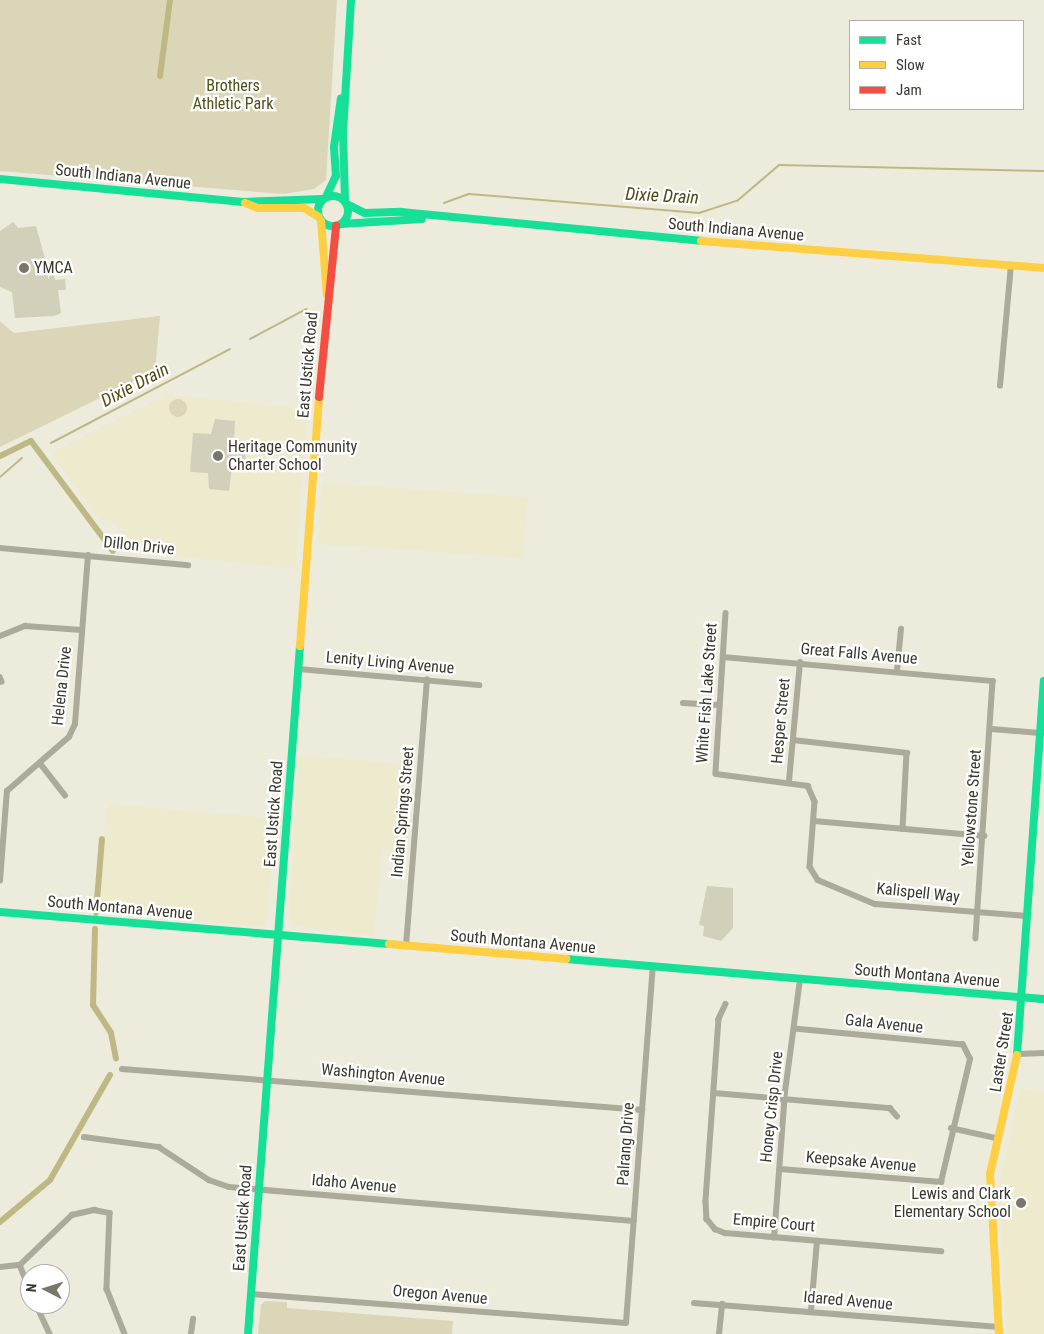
<!DOCTYPE html>
<html>
<head>
<meta charset="utf-8">
<style>
  body { margin:0 }
  #map { position:relative; width:1044px; height:1334px; overflow:hidden; background:#edebdb; font-family:"Roboto Condensed",sans-serif }
  div>[style] { position:absolute }
  [style*='--x'] { left:calc(var(--x)*1px); top:calc(var(--y)*1px); width:calc(var(--w)*1px); rotate:calc(var(--a)*1deg) }
  .built>* { inset:0; background:#eeeace; transform-origin:0 0 }
  .green>* { inset:0; background:#dad6b7 }
  .round { border-radius:50% }
  .stream>* { height:2px; margin:-1px; padding:0 1px; transform-origin:1px; border-radius:1px; background:#c0b884 }
  .canal>* { height:6px; margin:-3px; padding:0 3px; transform-origin:3px; border-radius:3px; background:#c0b884 }
  .building>* { inset:0; background:#d2cfbb }
  .street>* { height:5.5px; margin:-2.75px; padding:0 2.75px; transform-origin:2.75px; border-radius:2.75px; background:#acaa9a }
  .fast>* { height:8px; margin:-4px; padding:0 4px; transform-origin:4px; border-radius:4px; background:#16e098 }
  .fast>.ring { margin:-4px; padding:0; box-sizing:content-box; background:none; border:8px solid #16e098; border-radius:50% }
  .slow>* { height:8px; margin:-4px; padding:0 4px; transform-origin:4px; border-radius:4px; background:#ffcf43 }
  .jam>* { height:8px; margin:-4px; padding:0 4px; transform-origin:4px; border-radius:4px; background:#f24e42 }
  .dots>* { width:14px; height:14px; translate:-50% -50%; box-sizing:border-box; border:2px solid #fff; border-radius:50% }
  span { translate:-50% -50%; white-space:nowrap; text-align:center; line-height:1.15; -webkit-text-stroke:4.5px #fff; paint-order:stroke }
  .park-label { font-size:16px; color:#554e19 }
  .street-label { font-size:16px; color:#3a382d }
  .poi-label { font-size:16px; color:#3a382d }
  .left { translate:0 -50%; text-align:left }
  .right { translate:-100% -50%; text-align:right }
  .water-label { font-size:18px; color:#524a15; font-style:italic }
  .legend { position:absolute; left:849px; top:20px; width:175px; height:90px; box-sizing:border-box; background:#fff; border:1px solid #b0afab; margin:0; padding:6px 9px; list-style:none; font-size:15px; color:#3a382d }
  .legend li { display:flex; align-items:center; gap:10px; height:25px }
  .legend b { width:25px; border:1px solid #b0afab }
  .north { position:absolute; left:20px; top:1264px; width:50px; height:50px; box-sizing:border-box; background:#fff; border:1px solid #b0afab; border-radius:50%; rotate:275deg; font-size:14px; font-weight:700; line-height:20px; text-align:center; color:#3a382d }
  .north::after { content:''; display:block; margin:auto; width:18px; height:22px; background:#79776a; clip-path:polygon(50% 0,100% 100%,50% 72%,0 100%) }
</style>
</head>
<body>
<div id="map">
  <div class="built">
    <div style="clip-path:polygon(167px 395px,308px 409px,295px 569px,138px 552px,113px 522px,99px 519px,51px 453px)"></div>
    <div style="left:322px;top:483px;width:206px;height:61px;rotate:4deg"></div>
    <div style="clip-path:polygon(298px 755px,414px 765px,407px 853px,382px 851px,374px 936px,293px 926px,289px 920px)"></div>
    <div style="left:107px;top:804px;width:169px;height:109px;rotate:5deg"></div>
    <div style="clip-path:polygon(1020px 1090px,1044px 1092px,1044px 1334px,1007px 1334px,999px 1187px)"></div>
  </div>
  <div class="green">
    <div style="clip-path:polygon(0 0,337px 0,326px 180px,314px 189px,283px 194px,0 171px)"></div>
    <div style="clip-path:polygon(160px 316px,155px 371px,0 447px,0 321px,14px 333px)"></div>
    <div class="round" style="left:169px;top:399px;width:18px;height:18px"></div>
    <div style="clip-path:polygon(265px 1301px,287px 1302px,287px 1308px,453px 1321px,452px 1334px,258px 1334px,261px 1305px)"></div>
  </div>
  <div class="stream">
    <div style="--x:444;--y:203;--w:27;--a:-20"></div>
    <div style="--x:469;--y:194;--w:231;--a:4.7"></div>
    <div style="--x:699;--y:213;--w:40;--a:-18"></div>
    <div style="--x:737;--y:201;--w:55;--a:-40.6"></div>
    <div style="--x:779;--y:165;--w:265;--a:1.3"></div>
    <div style="--x:250;--y:339;--w:64;--a:-28.2"></div>
    <div style="--x:51;--y:443;--w:202;--a:-27.7"></div>
    <div style="--x:0;--y:477;--w:29;--a:-41"></div>
  </div>
  <div class="canal">
    <div style="--x:160;--y:76;--w:77;--a:-82.5"></div>
    <div style="--x:0;--y:456;--w:34;--a:-26"></div>
    <div style="--x:31;--y:441;--w:137;--a:53.3"></div>
    <div style="--x:96;--y:913;--w:74;--a:-85.4"></div>
    <div style="--x:95;--y:929;--w:76;--a:91.5"></div>
    <div style="--x:93;--y:1005;--w:33;--a:57"></div>
    <div style="--x:111;--y:1033;--w:26;--a:79"></div>
    <div style="--x:0;--y:1222;--w:65;--a:-40"></div>
    <div style="--x:50;--y:1180;--w:121;--a:-60.3"></div>
  </div>
  <div class="building">
    <div style="clip-path:polygon(13px 222px,18px 228px,36px 226px,49px 273px,53px 272px,55px 280px,65px 279px,66px 290px,58px 290px,61px 313px,54px 316px,15px 318px,12px 292px,0 287px,0 231px)"></div>
    <div style="clip-path:polygon(215px 419px,235px 421px,234px 445px,246px 452px,245px 461px,232px 466px,229px 491px,209px 489px,208px 473px,190px 472px,193px 433px,211px 434px)"></div>
    <div style="clip-path:polygon(707px 886px,733px 888px,733px 928px,721px 941px,703px 936px,704px 926px,699px 925px)"></div>
  </div>
  <div class="street">
    <div style="--x:1000;--y:386;--w:121;--a:-84.8"></div>
    <div style="--x:0;--y:548;--w:189;--a:5.2"></div>
    <div style="--x:726;--y:613;--w:161;--a:93.6"></div>
    <div style="--x:716;--y:774;--w:93;--a:7.4"></div>
    <div style="--x:808;--y:786;--w:17;--a:66"></div>
    <div style="--x:815;--y:802;--w:65;--a:94.4"></div>
    <div style="--x:810;--y:867;--w:15;--a:58"></div>
    <div style="--x:818;--y:880;--w:62;--a:22.8"></div>
    <div style="--x:875;--y:904;--w:152;--a:4.5"></div>
    <div style="--x:0;--y:636;--w:27;--a:-22"></div>
    <div style="--x:25;--y:626;--w:57;--a:4"></div>
    <div style="--x:723;--y:657;--w:271;--a:5.1"></div>
    <div style="--x:993;--y:681;--w:258;--a:93.8"></div>
    <div style="--x:299;--y:669;--w:181;--a:5.1"></div>
    <div style="--x:897;--y:671;--w:42;--a:-84.6"></div>
    <div style="--x:0;--y:677;--w:5;--a:68"></div>
    <div style="--x:683;--y:703;--w:36;--a:3"></div>
    <div style="--x:992;--y:729;--w:48;--a:4.8"></div>
    <div style="--x:793;--y:740;--w:115;--a:6.5"></div>
    <div style="--x:907;--y:753;--w:76;--a:93"></div>
    <div style="--x:40;--y:763;--w:41;--a:52"></div>
    <div style="--x:789;--y:781;--w:119;--a:-84.7"></div>
    <div style="--x:814;--y:821;--w:171;--a:5"></div>
    <div style="--x:0;--y:881;--w:90;--a:-85.6"></div>
    <div style="--x:7;--y:791;--w:82;--a:-41.1"></div>
    <div style="--x:69;--y:737;--w:14;--a:-65"></div>
    <div style="--x:75;--y:724;--w:169;--a:-85.6"></div>
    <div style="--x:406;--y:946;--w:267;--a:-85.5"></div>
    <div style="--x:726;--y:1004;--w:17;--a:115"></div>
    <div style="--x:719;--y:1019;--w:183;--a:94.1"></div>
    <div style="--x:706;--y:1202;--w:17;--a:87"></div>
    <div style="--x:707;--y:1219;--w:13;--a:51"></div>
    <div style="--x:715;--y:1229;--w:11;--a:22"></div>
    <div style="--x:725;--y:1233;--w:217;--a:4.8"></div>
    <div style="--x:1018;--y:1054;--w:26;--a:-2"></div>
    <div style="--x:122;--y:1069;--w:522;--a:4.51"></div>
    <div style="--x:714;--y:1093;--w:177;--a:4.9"></div>
    <div style="--x:890;--y:1108;--w:11;--a:49"></div>
    <div style="--x:951;--y:1128;--w:46;--a:12.5"></div>
    <div style="--x:84;--y:1137;--w:76;--a:7.6"></div>
    <div style="--x:159;--y:1147;--w:60;--a:33.4"></div>
    <div style="--x:209;--y:1180;--w:21;--a:19"></div>
    <div style="--x:229;--y:1187;--w:406;--a:4.8"></div>
    <div style="--x:780;--y:1169;--w:162;--a:4.6"></div>
    <div style="--x:941;--y:1182;--w:126;--a:-76.7"></div>
    <div style="--x:970;--y:1059;--w:16;--a:-117"></div>
    <div style="--x:963;--y:1045;--w:169;--a:-174.6"></div>
    <div style="--x:774;--y:1238;--w:146;--a:-85.7"></div>
    <div style="--x:785;--y:1092;--w:114;--a:-82.4"></div>
    <div style="--x:20;--y:1265;--w:27;--a:68"></div>
    <div style="--x:0;--y:1267;--w:20;--a:-6"></div>
    <div style="--x:20;--y:1265;--w:72;--a:-43.9"></div>
    <div style="--x:72;--y:1215;--w:23;--a:-13"></div>
    <div style="--x:94;--y:1210;--w:16;--a:11"></div>
    <div style="--x:110;--y:1213;--w:76;--a:92.3"></div>
    <div style="--x:107;--y:1289;--w:48;--a:68.2"></div>
    <div style="--x:251;--y:1294;--w:376;--a:4.4"></div>
    <div style="--x:626;--y:1323;--w:357;--a:-85.7"></div>
    <div style="--x:694;--y:1303;--w:306;--a:4.5"></div>
    <div style="--x:36;--y:1304;--w:33;--a:65"></div>
    <div style="--x:811;--y:1311;--w:70;--a:-85.1"></div>
    <div style="--x:191;--y:1334;--w:15;--a:-82"></div>
    <div style="--x:719;--y:1334;--w:30;--a:-84"></div>
  </div>
  <div class="fast">
    <div style="--x:0;--y:179;--w:244;--a:5.4"></div>
    <div style="--x:243;--y:202;--w:80;--a:-2.1"></div>
    <div class="ring" style="left:318px;top:196px;width:22px;height:22px"></div>
    <div style="--x:326;--y:197;--w:23;--a:-65"></div>
    <div style="--x:336;--y:176;--w:29;--a:-94"></div>
    <div style="--x:334;--y:147;--w:49;--a:-81.9"></div>
    <div style="--x:345;--y:200;--w:68;--a:-91.7"></div>
    <div style="--x:343;--y:132;--w:132;--a:-86.5"></div>
    <div style="--x:347;--y:204;--w:20;--a:27"></div>
    <div style="--x:365;--y:213;--w:36;--a:-2"></div>
    <div style="--x:401;--y:212;--w:301;--a:5.5"></div>
    <div style="--x:341;--y:224;--w:81;--a:-3.5"></div>
    <div style="--x:0;--y:912;--w:390;--a:4.7"></div>
    <div style="--x:566;--y:959;--w:480;--a:4.8"></div>
    <div style="--x:1017;--y:1055;--w:375;--a:-85.9"></div>
    <div style="--x:248;--y:1334;--w:690;--a:-85.68"></div>
  </div>
  <div class="slow">
    <div style="--x:245;--y:203;--w:14;--a:21"></div>
    <div style="--x:258;--y:208;--w:46;--a:0"></div>
    <div style="--x:304;--y:208;--w:17;--a:31"></div>
    <div style="--x:321;--y:221;--w:74;--a:85.4"></div>
    <div style="--x:701;--y:241;--w:344;--a:4.5"></div>
    <div style="--x:300;--y:646;--w:250;--a:-85.6"></div>
    <div style="--x:389;--y:944;--w:178;--a:4.8"></div>
    <div style="--x:999;--y:1334;--w:160;--a:-93.2"></div>
    <div style="--x:990;--y:1174;--w:122;--a:-77.2"></div>
  </div>
  <div class="jam">
    <div style="--x:319;--y:397;--w:172;--a:-84.3"></div>
  </div>
  <div class="dots">
    <div style="left:24px;top:268px;background:#79776a"></div>
    <div style="left:218px;top:456px;background:#79776a"></div>
    <div style="left:1021px;top:1203px;background:#79776a"></div>
  </div>
  <div class="park-label">
    <span style="left:233px;top:95px">Brothers<br>Athletic Park</span>
  </div>
  <div class="street-label">
    <span style="left:123px;top:177px;rotate:6deg">South Indiana Avenue</span>
    <span style="left:736px;top:230px;rotate:5deg">South Indiana Avenue</span>
    <span style="left:308px;top:365px;rotate:-85deg">East Ustick Road</span>
    <span style="left:139px;top:546px;rotate:6deg">Dillon Drive</span>
    <span style="left:859px;top:654px;rotate:5deg">Great Falls Avenue</span>
    <span style="left:390px;top:663px;rotate:5deg">Lenity Living Avenue</span>
    <span style="left:62px;top:686px;rotate:-84deg">Helena Drive</span>
    <span style="left:707px;top:693px;rotate:-86deg">White Fish Lake Street</span>
    <span style="left:781px;top:721px;rotate:-85deg">Hesper Street</span>
    <span style="left:972px;top:808px;rotate:-86deg">Yellowstone Street</span>
    <span style="left:403px;top:812px;rotate:-85deg">Indian Springs Street</span>
    <span style="left:274px;top:814px;rotate:-86deg">East Ustick Road</span>
    <span style="left:918px;top:893px;rotate:6deg">Kalispell Way</span>
    <span style="left:120px;top:908px;rotate:5deg">South Montana Avenue</span>
    <span style="left:523px;top:942px;rotate:5deg">South Montana Avenue</span>
    <span style="left:927px;top:976px;rotate:5deg">South Montana Avenue</span>
    <span style="left:884px;top:1024px;rotate:6deg">Gala Avenue</span>
    <span style="left:1002px;top:1052px;rotate:-81deg">Laster Street</span>
    <span style="left:383px;top:1075px;rotate:5deg">Washington Avenue</span>
    <span style="left:772px;top:1107px;rotate:-84deg">Honey Crisp Drive</span>
    <span style="left:626px;top:1144px;rotate:-86deg">Palrang Drive</span>
    <span style="left:861px;top:1162px;rotate:5deg">Keepsake Avenue</span>
    <span style="left:354px;top:1184px;rotate:5deg">Idaho Avenue</span>
    <span style="left:243px;top:1218px;rotate:-86deg">East Ustick Road</span>
    <span style="left:774px;top:1223px;rotate:5deg">Empire Court</span>
    <span style="left:440px;top:1295px;rotate:5deg">Oregon Avenue</span>
    <span style="left:848px;top:1301px;rotate:5deg">Idared Avenue</span>
  </div>
  <div class="poi-label">
    <span class="left" style="left:34px;top:268px">YMCA</span>
    <span class="left" style="left:228px;top:456px">Heritage Community<br>Charter School</span>
    <span class="right" style="left:1011px;top:1203px">Lewis and Clark<br>Elementary School</span>
  </div>
  <div class="water-label">
    <span style="left:662px;top:196px;rotate:3deg">Dixie Drain</span>
    <span style="left:135px;top:385px;rotate:-28deg">Dixie Drain</span>
  </div>
  <ul class="legend">
  <li><b style="height:6px;background:#16e098"></b>Fast</li>
  <li><b style="height:6px;background:#ffcf43"></b>Slow</li>
  <li><b style="height:6px;background:#f24e42"></b>Jam</li>
  </ul>
  <div class="north">N</div>
</div>
</body>
</html>
